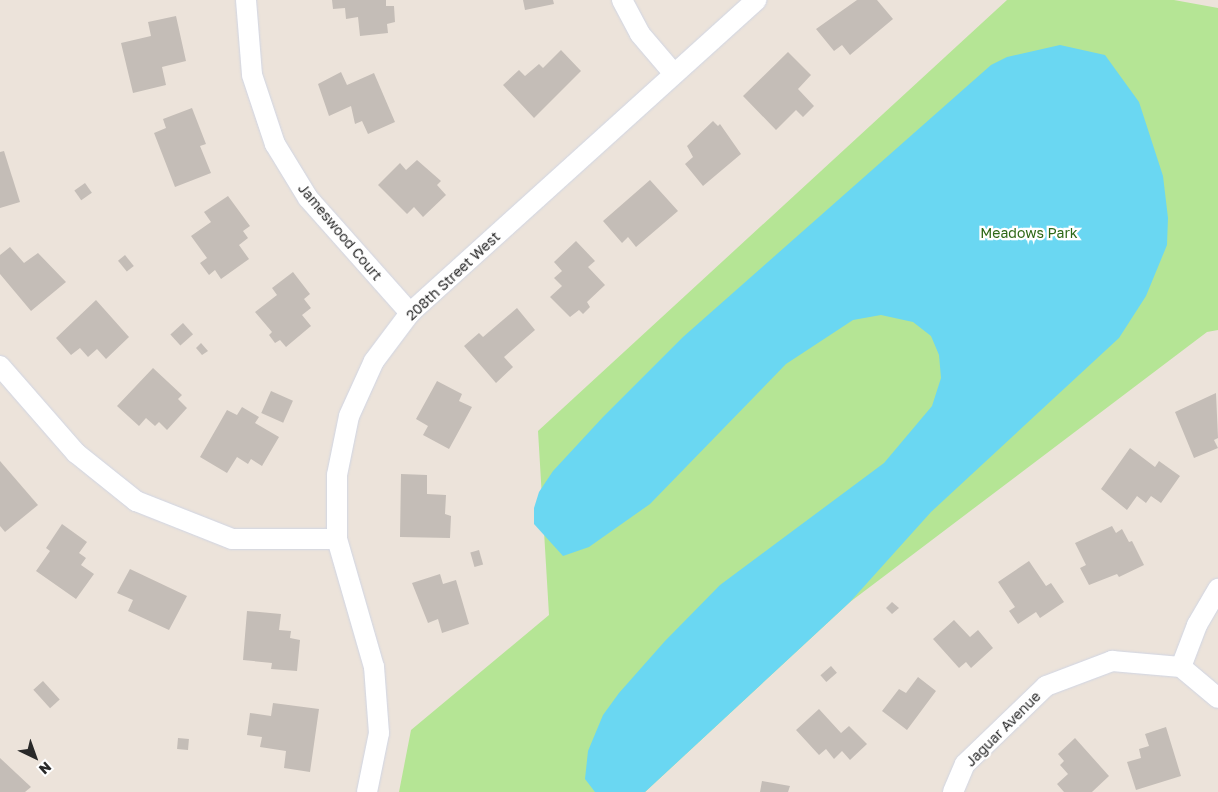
<!DOCTYPE html>
<html>
<head>
<meta charset="utf-8">
<style>
  body { margin:0 }
  #map { position:relative; width:1218px; height:792px; overflow:hidden; background:#ece3da; font-family:"Golos Text",sans-serif }
  div>[style] { position:absolute }
  [style*='--x'] { left:calc(var(--x)*1px); top:calc(var(--y)*1px); width:calc(var(--w)*1px); rotate:calc(var(--a)*1deg) }
  .green>* { inset:0; background:#b5e595 }
  .water>* { inset:0; background:#6ad7f2 }
  .building>* { inset:0; background:#c4bdb7; transform-origin:0 0 }
  .roads { filter:drop-shadow(0 0 1px #d0d5e3) drop-shadow(0 0 1px #d0d5e3) }
  .minor>* { height:20px; margin:-10px; padding:0 10px; transform-origin:10px; border-radius:10px; background:#fff }
  span { translate:-50% -50%; white-space:nowrap; text-align:center; line-height:1.15; -webkit-text-stroke:4.5px #fff; paint-order:stroke }
  .street-label { font-size:14px; color:#292929 }
  .park-label { font-size:14px; color:#2d6817 }
  .north { position:absolute; left:10px; top:732px; width:50px; height:50px; -webkit-text-stroke:4px #fff; paint-order:stroke; rotate:138deg; font-size:14px; font-weight:700; line-height:20px; text-align:center; color:#292929 }
  .north::after { content:''; display:block; margin:auto; width:18px; height:22px; background:#292929; clip-path:polygon(50% 0,100% 100%,50% 72%,0 100%) }
</style>
</head>
<body>
<div id="map">
  <div class="green">
    <div style="clip-path:polygon(1007px 0,1174px 0,1218px 8px,1218px 330px,1207px 332px,850px 602px,645px 792px,399px 792px,411px 730px,549px 615px,538px 431px)"></div>
  </div>
  <div class="water">
    <div style="clip-path:polygon(1060px 45px,1105px 55px,1139px 102px,1163px 176px,1168px 218px,1167px 245px,1146px 296px,1119px 338px,931px 512px,850px 602px,645px 792px,595px 792px,585px 779px,588px 751px,603px 715px,619px 693px,665px 641px,720px 585px,884px 463px,932px 406px,941px 378px,939px 355px,931px 336px,913px 322px,881px 315px,853px 320px,786px 364px,650px 504px,589px 547px,563px 556px,534px 524px,534px 508px,539px 492px,553px 471px,603px 417px,683px 337px,991px 65px,1007px 57px)"></div>
  </div>
  <div class="building">
    <div style="clip-path:polygon(332px 0,386px 0,386px 6px,394px 6px,395px 22px,387px 24px,388px 33px,360px 36px,358px 17px,346px 19px,345px 8px,333px 9px)"></div>
    <div style="clip-path:polygon(523px 0,553px 0,554px 4px,525px 10px)"></div>
    <div style="clip-path:polygon(857px 0,877px 0,893px 19px,850px 55px,842px 45px,834px 51px,816px 29px)"></div>
    <div style="clip-path:polygon(176px 16px,186px 61px,162px 67px,166px 85px,133px 93px,121px 43px,151px 36px,148px 22px)"></div>
    <div style="clip-path:polygon(561px 50px,581px 71px,534px 118px,503px 85px,519px 70px,525px 76px,539px 64px,543px 68px)"></div>
    <div style="clip-path:polygon(788px 52px,811px 75px,798px 89px,814px 106px,803px 117px,796px 110px,776px 130px,743px 96px)"></div>
    <div style="clip-path:polygon(341px 72px,347px 85px,374px 73px,395px 122px,368px 134px,362px 121px,355px 124px,351px 106px,329px 116px,318px 84px)"></div>
    <div style="clip-path:polygon(192px 108px,206px 144px,200px 146px,211px 173px,175px 187px,154px 133px,166px 128px,163px 119px)"></div>
    <div style="clip-path:polygon(713px 121px,718px 126px,720px 124px,741px 154px,703px 186px,685px 164px,693px 157px,687px 146px)"></div>
    <div style="clip-path:polygon(4px 151px,20px 202px,0 208px,0 152px)"></div>
    <div style="clip-path:polygon(417px 160px,441px 181px,437px 185px,446px 195px,423px 217px,414px 207px,407px 214px,378px 185px,400px 163px,406px 170px)"></div>
    <div style="clip-path:polygon(650px 180px,678px 211px,636px 247px,628px 237px,622px 243px,603px 221px)"></div>
    <div style="left:85px;top:183px;width:12px;height:13px;rotate:55deg"></div>
    <div style="clip-path:polygon(228px 196px,250px 226px,243px 231px,248px 238px,239px 245px,249px 259px,221px 279px,215px 270px,209px 275px,200px 263px,207px 258px,191px 236px,211px 222px,204px 212px)"></div>
    <div style="clip-path:polygon(576px 241px,595px 261px,588px 267px,605px 285px,587px 302px,590px 307px,583px 314px,579px 310px,570px 317px,550px 297px,562px 286px,554px 278px,562px 271px,554px 262px)"></div>
    <div style="clip-path:polygon(10px 247px,24px 263px,38px 253px,66px 282px,31px 311px,0 274px,0 255px)"></div>
    <div style="left:125px;top:255px;width:14px;height:9px;rotate:51deg"></div>
    <div style="clip-path:polygon(293px 272px,310px 294px,304px 299px,311px 308px,302px 315px,311px 326px,286px 347px,280px 340px,275px 343px,269px 335px,272px 332px,255px 312px,277px 295px,272px 288px)"></div>
    <div style="clip-path:polygon(96px 300px,129px 337px,106px 359px,97px 349px,88px 357px,80px 348px,71px 355px,56px 338px)"></div>
    <div style="clip-path:polygon(517px 308px,535px 330px,504px 357px,513px 367px,496px 383px,464px 346px,479px 333px,483px 337px)"></div>
    <div style="left:183px;top:323px;width:15px;height:17px;rotate:48deg"></div>
    <div style="clip-path:polygon(201px 343px,208px 351px,202px 355px,196px 348px)"></div>
    <div style="clip-path:polygon(153px 368px,182px 395px,178px 399px,187px 408px,167px 430px,159px 422px,155px 426px,146px 418px,139px 426px,117px 406px)"></div>
    <div style="clip-path:polygon(437px 381px,462px 394px,459px 401px,472px 407px,449px 449px,423px 435px,428px 426px,416px 419px)"></div>
    <div style="left:271px;top:391px;width:24px;height:24px;rotate:24deg"></div>
    <div style="clip-path:polygon(1216px 393px,1218px 438px,1214px 440px,1218px 448px,1194px 458px,1175px 412px)"></div>
    <div style="clip-path:polygon(242px 407px,259px 417px,255px 423px,279px 437px,262px 466px,251px 459px,248px 464px,237px 457px,227px 473px,200px 457px,227px 410px,237px 415px)"></div>
    <div style="clip-path:polygon(1130px 448px,1155px 467px,1159px 461px,1180px 476px,1161px 503px,1151px 496px,1146px 503px,1137px 496px,1127px 510px,1101px 489px)"></div>
    <div style="clip-path:polygon(0 461px,38px 505px,5px 532px,0 526px)"></div>
    <div style="clip-path:polygon(401px 474px,427px 475px,427px 494px,446px 495px,445px 514px,451px 516px,450px 538px,400px 537px)"></div>
    <div style="clip-path:polygon(62px 524px,87px 542px,79px 553px,86px 558px,81px 565px,94px 574px,76px 599px,36px 571px,50px 551px,46px 548px)"></div>
    <div style="clip-path:polygon(1112px 526px,1116px 533px,1122px 529px,1129px 542px,1132px 541px,1144px 565px,1119px 577px,1117px 574px,1089px 585px,1080px 568px,1086px 565px,1075px 543px)"></div>
    <div style="left:479px;top:550px;width:15px;height:9px;rotate:74deg"></div>
    <div style="clip-path:polygon(1029px 561px,1046px 586px,1051px 583px,1064px 602px,1040px 618px,1036px 612px,1018px 624px,1009px 611px,1015px 607px,998px 582px)"></div>
    <div style="clip-path:polygon(130px 569px,187px 596px,169px 630px,128px 611px,133px 600px,117px 593px)"></div>
    <div style="clip-path:polygon(440px 574px,443px 584px,456px 580px,469px 624px,442px 633px,438px 619px,428px 623px,412px 583px)"></div>
    <div style="clip-path:polygon(892px 602px,899px 608px,892px 614px,886px 608px)"></div>
    <div style="clip-path:polygon(247px 611px,281px 614px,279px 630px,291px 631px,290px 638px,300px 640px,297px 671px,271px 669px,272px 663px,243px 660px)"></div>
    <div style="clip-path:polygon(954px 620px,970px 637px,978px 630px,993px 648px,971px 668px,966px 662px,959px 668px,933px 639px)"></div>
    <div style="left:831px;top:666px;width:9px;height:14px;rotate:49deg"></div>
    <div style="clip-path:polygon(918px 677px,936px 691px,907px 730px,882px 711px,899px 689px,906px 693px)"></div>
    <div style="left:43px;top:681px;width:25px;height:13px;rotate:48deg"></div>
    <div style="clip-path:polygon(273px 703px,319px 709px,310px 772px,284px 768px,286px 751px,260px 747px,262px 737px,247px 735px,250px 713px,271px 716px)"></div>
    <div style="clip-path:polygon(819px 709px,841px 733px,849px 726px,867px 744px,850px 760px,842px 751px,834px 759px,826px 749px,819px 755px,796px 730px)"></div>
    <div style="clip-path:polygon(1166px 727px,1181px 776px,1136px 790px,1127px 762px,1141px 758px,1139px 749px,1149px 746px,1145px 734px)"></div>
    <div style="left:178px;top:738px;width:11px;height:11px;rotate:5deg"></div>
    <div style="clip-path:polygon(1075px 738px,1109px 776px,1092px 792px,1064px 792px,1057px 784px,1068px 774px,1060px 765px,1064px 761px,1058px 754px)"></div>
    <div style="clip-path:polygon(0 758px,31px 787px,25px 792px,0 792px)"></div>
    <div style="clip-path:polygon(762px 781px,790px 786px,788px 792px,760px 792px)"></div>
  </div>
  <div class="roads">
    <div class="minor">
      <div style="--x:246;--y:0;--w:75;--a:85.4"></div>
      <div style="--x:252;--y:75;--w:73;--a:71.6"></div>
      <div style="--x:275;--y:144;--w:63;--a:58.6"></div>
      <div style="--x:308;--y:198;--w:154;--a:48.4"></div>
      <div style="--x:622;--y:0;--w:38;--a:62"></div>
      <div style="--x:640;--y:34;--w:52;--a:49.6"></div>
      <div style="--x:0;--y:366;--w:116;--a:48.9"></div>
      <div style="--x:76;--y:453;--w:77;--a:38.7"></div>
      <div style="--x:136;--y:501;--w:103;--a:21.6"></div>
      <div style="--x:232;--y:539;--w:105;--a:0"></div>
      <div style="--x:1181;--y:667;--w:45;--a:-69.1"></div>
      <div style="--x:1197;--y:625;--w:42;--a:-59.7"></div>
      <div style="--x:367;--y:792;--w:60;--a:-78.5"></div>
      <div style="--x:379;--y:733;--w:66;--a:-94.3"></div>
      <div style="--x:374;--y:667;--w:133;--a:-106.1"></div>
      <div style="--x:337;--y:539;--w:64;--a:-90"></div>
      <div style="--x:337;--y:475;--w:60;--a:-78.5"></div>
      <div style="--x:349;--y:416;--w:60;--a:-65.6"></div>
      <div style="--x:374;--y:361;--w:60;--a:-53.1"></div>
      <div style="--x:410;--y:313;--w:467;--a:-42.1"></div>
      <div style="--x:953;--y:792;--w:30;--a:-67"></div>
      <div style="--x:965;--y:764;--w:112;--a:-43.9"></div>
      <div style="--x:1046;--y:686;--w:71;--a:-20.7"></div>
      <div style="--x:1112;--y:661;--w:69;--a:5"></div>
      <div style="--x:1181;--y:667;--w:48;--a:40"></div>
    </div>
  </div>
  <div class="street-label">
    <span style="left:340px;top:232px;rotate:50deg">Jameswood Court</span>
    <span style="left:453px;top:276px;rotate:-43deg">208th Street West</span>
    <span style="left:1003px;top:729px;rotate:-45deg">Jaguar Avenue</span>
  </div>
  <div class="park-label">
    <span style="left:1029px;top:233px">Meadows Park</span>
  </div>
  <div class="north">N</div>
</div>
</body>
</html>
